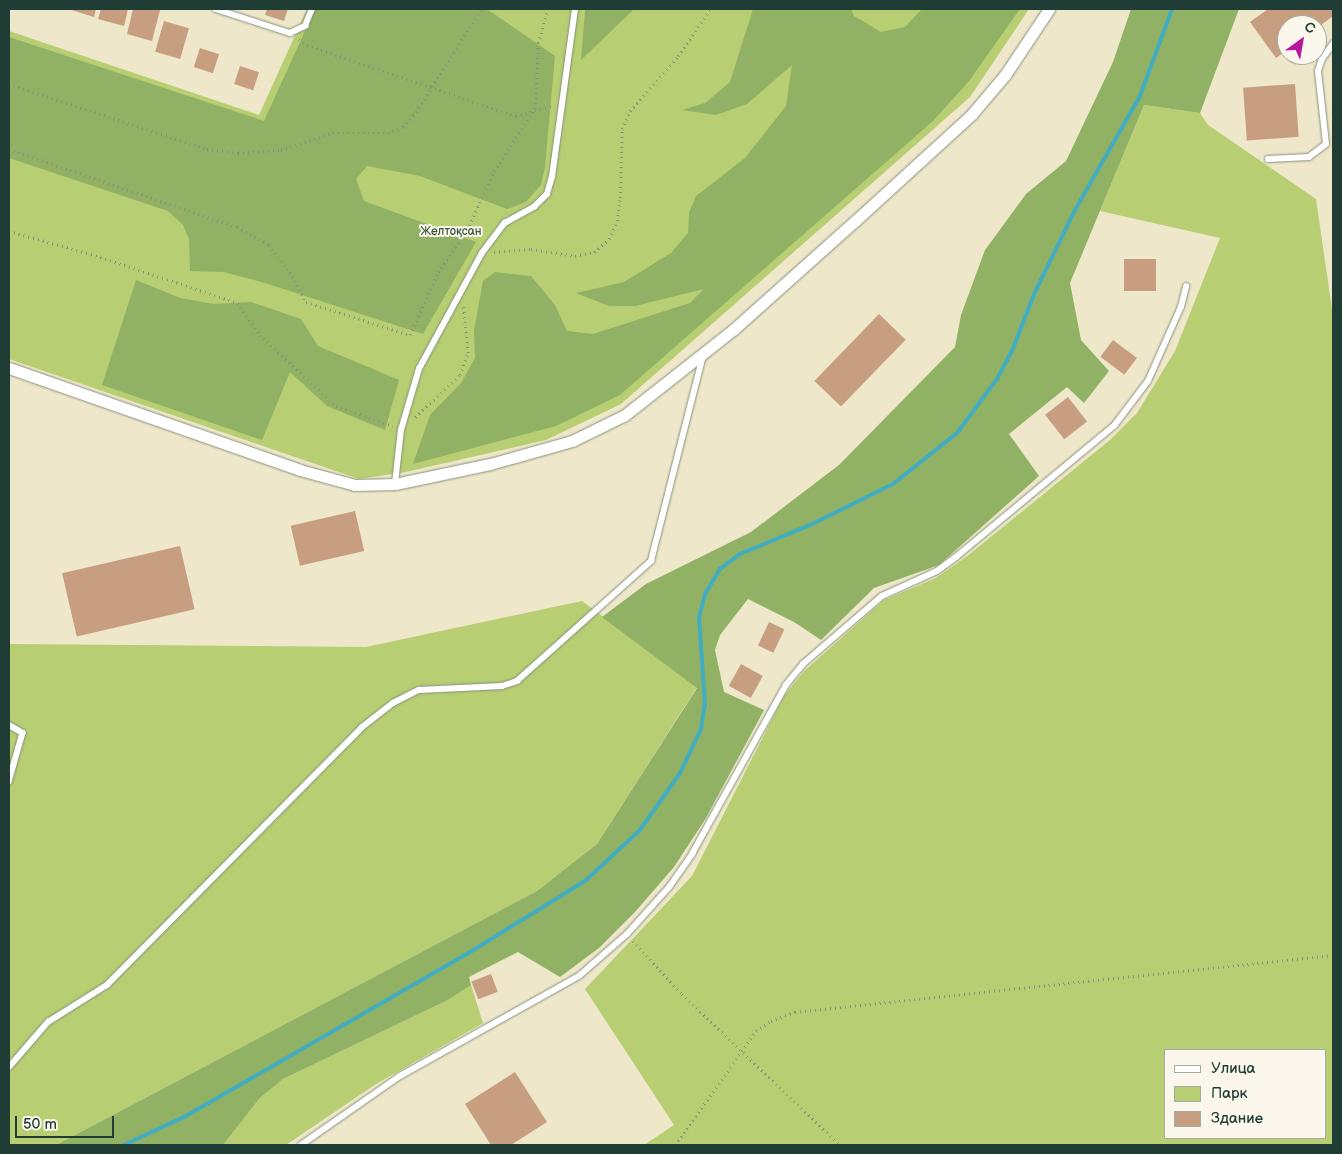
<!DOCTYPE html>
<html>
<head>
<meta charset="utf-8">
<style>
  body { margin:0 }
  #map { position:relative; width:1342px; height:1154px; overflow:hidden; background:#eee7ca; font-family:"Balsamiq Sans",sans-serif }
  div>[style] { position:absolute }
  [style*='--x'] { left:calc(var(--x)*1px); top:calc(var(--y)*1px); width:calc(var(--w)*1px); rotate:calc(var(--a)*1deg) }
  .green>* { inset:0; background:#b7ce72 }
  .forest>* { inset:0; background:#91b164 }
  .stream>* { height:4px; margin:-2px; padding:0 2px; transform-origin:2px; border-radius:2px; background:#42acc1 }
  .building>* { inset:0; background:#c79f80; transform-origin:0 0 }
  .path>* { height:2.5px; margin-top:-1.25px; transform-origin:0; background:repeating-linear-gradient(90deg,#86927f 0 1px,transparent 0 5px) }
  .roads { filter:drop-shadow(0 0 1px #86927f) drop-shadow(0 0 1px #86927f) }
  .lane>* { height:5.5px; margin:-2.75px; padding:0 2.75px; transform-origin:2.75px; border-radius:2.75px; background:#fff }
  .street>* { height:11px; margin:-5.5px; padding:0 5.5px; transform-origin:5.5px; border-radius:5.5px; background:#fff }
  span { translate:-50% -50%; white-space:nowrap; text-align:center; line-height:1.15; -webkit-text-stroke:4px #fbf7ec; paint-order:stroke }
  .park-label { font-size:12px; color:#3d5a40 }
  .frame { position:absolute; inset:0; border:10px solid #1f3d34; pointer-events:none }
  .legend { position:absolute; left:1164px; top:1049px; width:162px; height:90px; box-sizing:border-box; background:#fbf7ec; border:1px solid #a3ada2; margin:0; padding:6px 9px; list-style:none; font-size:15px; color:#1f3d34 }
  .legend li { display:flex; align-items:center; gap:10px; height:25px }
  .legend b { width:25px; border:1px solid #a3ada2 }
  .north { position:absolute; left:1277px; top:15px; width:50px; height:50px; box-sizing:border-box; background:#fbf7ec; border:1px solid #a3ada2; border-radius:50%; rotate:32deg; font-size:14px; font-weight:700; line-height:20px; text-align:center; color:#1f3d34 }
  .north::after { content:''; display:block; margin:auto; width:18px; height:22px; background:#b5179e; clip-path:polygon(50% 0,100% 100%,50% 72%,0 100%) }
  .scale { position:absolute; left:15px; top:1116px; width:99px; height:22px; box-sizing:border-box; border:2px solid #1f3d34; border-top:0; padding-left:6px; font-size:15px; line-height:18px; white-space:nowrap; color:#1f3d34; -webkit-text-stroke:4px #fbf7ec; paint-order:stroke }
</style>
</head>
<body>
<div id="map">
  <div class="green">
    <div style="clip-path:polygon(307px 9px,1029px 9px,970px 97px,621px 404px,546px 440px,406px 472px,359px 479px,9px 359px,9px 31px,259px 115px)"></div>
    <div style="clip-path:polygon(evenodd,1144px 105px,1200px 113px,1208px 125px,1316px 199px,1333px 316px,1333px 1145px,644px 1145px,674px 1125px,585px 989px,692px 876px,784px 696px,803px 672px,884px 600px,936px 578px,966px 557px,1110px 440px,1137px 413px,1175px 351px,1220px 238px,1100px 211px,1144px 105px,1166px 1050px,1326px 1050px,1326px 1138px,1166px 1138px,1166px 1050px)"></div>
    <div style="clip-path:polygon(582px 601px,697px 687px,597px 844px,537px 891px,56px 1145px,9px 1145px,9px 644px,366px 647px)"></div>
    <div style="clip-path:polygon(471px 985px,483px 1023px,376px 1084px,286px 1145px,223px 1145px,260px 1098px,283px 1079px,448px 1000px)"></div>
  </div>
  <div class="forest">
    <div style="clip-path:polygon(315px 9px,487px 9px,555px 56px,545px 167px,541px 185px,526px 202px,507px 209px,420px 176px,367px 166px,356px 179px,364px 201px,476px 242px,423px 334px,265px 283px,224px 272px,190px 271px,189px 239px,183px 225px,168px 211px,9px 158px,9px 37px,264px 121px)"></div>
    <div style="clip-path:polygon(586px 9px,634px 9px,581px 60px,585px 11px)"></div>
    <div style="clip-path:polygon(753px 9px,851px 9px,854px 16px,881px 32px,905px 27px,922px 9px,1020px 9px,969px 81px,933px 121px,620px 395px,556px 426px,413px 464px,430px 415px,461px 383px,475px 358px,474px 331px,483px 281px,495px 272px,531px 276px,555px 305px,567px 331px,593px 334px,690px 303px,704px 289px,635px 306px,609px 306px,576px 293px,624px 282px,671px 253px,688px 233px,689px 213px,696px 196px,745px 158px,786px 106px,792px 65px,747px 104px,716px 115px,682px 110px,705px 103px,730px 82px)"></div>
    <div style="clip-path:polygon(1131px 9px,1239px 9px,1200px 113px,1144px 105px,1070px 283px,1081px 340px,1109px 371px,1084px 403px,1067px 387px,1009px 434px,1039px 476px,939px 565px,874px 588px,821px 640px,794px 622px,748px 599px,720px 635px,715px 650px,724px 692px,764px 710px,706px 818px,674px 867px,635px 912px,599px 948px,560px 977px,518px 952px,469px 977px,471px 985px,448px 1000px,283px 1079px,260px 1098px,223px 1145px,56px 1145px,537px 891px,597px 844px,697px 688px,602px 617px,646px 584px,751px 532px,839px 465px,955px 347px,961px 315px,985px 250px,1026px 194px,1066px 161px,1113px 62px)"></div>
    <div style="clip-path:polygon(136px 280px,180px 298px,214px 304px,251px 302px,301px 319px,318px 346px,399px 380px,385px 430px,327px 406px,290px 372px,262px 440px,102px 385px)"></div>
  </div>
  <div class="stream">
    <div style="--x:124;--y:1145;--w:68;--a:-25.1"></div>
    <div style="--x:186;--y:1116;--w:328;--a:-30"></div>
    <div style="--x:470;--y:952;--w:135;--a:-31.7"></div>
    <div style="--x:585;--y:881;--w:75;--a:-42.8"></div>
    <div style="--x:640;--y:830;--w:70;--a:-54.9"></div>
    <div style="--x:680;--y:773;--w:49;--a:-64.5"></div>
    <div style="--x:701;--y:729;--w:24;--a:-81"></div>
    <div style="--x:705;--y:705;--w:88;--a:-93.9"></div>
    <div style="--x:699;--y:617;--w:24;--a:-75"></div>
    <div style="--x:705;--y:594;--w:29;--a:-59"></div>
    <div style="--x:720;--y:569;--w:25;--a:-37"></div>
    <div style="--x:740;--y:554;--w:76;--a:-22.5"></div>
    <div style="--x:810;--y:525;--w:93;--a:-26.3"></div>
    <div style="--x:893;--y:484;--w:82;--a:-38.6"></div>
    <div style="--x:957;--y:433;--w:67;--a:-53.5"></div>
    <div style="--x:997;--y:379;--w:32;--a:-62"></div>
    <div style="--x:1012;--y:351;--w:63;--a:-68.7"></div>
    <div style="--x:1035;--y:292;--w:91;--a:-64"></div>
    <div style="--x:1075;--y:210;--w:131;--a:-60.3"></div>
    <div style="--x:1140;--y:96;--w:93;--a:-69.8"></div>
  </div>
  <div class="building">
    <div style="clip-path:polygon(68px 9px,96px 9px,94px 17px)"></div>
    <div style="clip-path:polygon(101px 9px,128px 9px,124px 26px,98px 19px)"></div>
    <div style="clip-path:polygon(133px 9px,160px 10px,152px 41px,127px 34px)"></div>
    <div style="clip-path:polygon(267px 9px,288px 9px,284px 21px,265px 15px)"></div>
    <div style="clip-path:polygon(1268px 9px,1333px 9px,1333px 16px,1317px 28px,1317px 25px,1287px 25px,1287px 50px,1276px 58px,1250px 22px)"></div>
    <div style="left:164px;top:21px;width:26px;height:32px;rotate:16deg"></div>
    <div style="left:200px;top:48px;width:20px;height:20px;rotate:18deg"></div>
    <div style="left:240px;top:66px;width:20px;height:19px;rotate:18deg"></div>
    <div style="left:1295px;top:84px;width:53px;height:52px;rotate:86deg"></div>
    <div style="left:1124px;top:259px;width:32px;height:32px"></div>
    <div style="left:879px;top:314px;width:37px;height:93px;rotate:44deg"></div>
    <div style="left:1113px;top:340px;width:30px;height:21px;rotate:37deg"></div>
    <div style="left:1068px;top:397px;width:31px;height:29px;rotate:52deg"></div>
    <div style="left:355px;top:511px;width:41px;height:66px;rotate:77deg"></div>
    <div style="left:180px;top:546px;width:65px;height:121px;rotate:77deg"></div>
    <div style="left:769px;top:622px;width:17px;height:26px;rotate:25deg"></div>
    <div style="left:741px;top:664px;width:25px;height:25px;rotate:29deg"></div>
    <div style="left:491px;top:974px;width:19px;height:21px;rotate:69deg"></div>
    <div style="clip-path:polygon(515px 1072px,547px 1122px,511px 1145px,491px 1145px,465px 1104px)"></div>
  </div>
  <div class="path">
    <div style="--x:299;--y:39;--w:10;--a:37"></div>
    <div style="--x:307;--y:45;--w:221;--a:18.8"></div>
    <div style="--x:516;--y:116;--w:40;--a:-16"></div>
    <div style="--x:9;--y:84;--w:208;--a:18.2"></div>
    <div style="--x:207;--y:149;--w:31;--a:7"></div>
    <div style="--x:238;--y:153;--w:43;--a:-4"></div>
    <div style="--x:281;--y:150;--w:55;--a:-18.1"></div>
    <div style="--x:333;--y:133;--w:55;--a:0"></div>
    <div style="--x:388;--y:133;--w:16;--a:-22"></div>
    <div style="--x:403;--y:127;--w:20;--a:-49"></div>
    <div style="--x:416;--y:112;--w:122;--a:-57.7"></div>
    <div style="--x:9;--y:149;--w:241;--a:18.9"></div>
    <div style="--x:237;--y:227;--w:37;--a:29"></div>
    <div style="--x:269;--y:245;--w:34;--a:52"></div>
    <div style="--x:290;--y:272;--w:34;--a:62"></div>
    <div style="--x:306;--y:302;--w:109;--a:17.6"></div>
    <div style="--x:410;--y:335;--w:69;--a:-66"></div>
    <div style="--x:438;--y:272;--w:51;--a:-55.4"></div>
    <div style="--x:467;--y:230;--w:65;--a:-65.4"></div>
    <div style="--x:494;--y:171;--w:74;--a:-56.5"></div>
    <div style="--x:535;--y:109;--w:66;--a:-87.4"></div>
    <div style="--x:538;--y:43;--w:35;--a:-74"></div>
    <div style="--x:9;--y:231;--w:85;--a:15.7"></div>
    <div style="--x:91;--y:254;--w:155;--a:18.4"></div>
    <div style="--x:238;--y:303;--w:39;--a:55"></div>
    <div style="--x:260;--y:335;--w:104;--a:43.1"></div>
    <div style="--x:336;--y:406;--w:60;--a:19.3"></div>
    <div style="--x:494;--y:252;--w:37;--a:-5"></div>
    <div style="--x:531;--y:249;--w:45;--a:9"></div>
    <div style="--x:575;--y:256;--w:19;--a:-12"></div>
    <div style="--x:594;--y:252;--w:20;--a:-41"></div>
    <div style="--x:609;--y:239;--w:20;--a:-66"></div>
    <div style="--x:617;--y:221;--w:23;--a:-83"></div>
    <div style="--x:620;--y:198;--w:69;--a:-88.3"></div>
    <div style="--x:622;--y:129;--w:20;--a:-66"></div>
    <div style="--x:630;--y:111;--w:73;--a:-48.9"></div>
    <div style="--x:678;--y:56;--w:57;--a:-55.8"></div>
    <div style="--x:415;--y:417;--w:62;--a:-43"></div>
    <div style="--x:460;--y:375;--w:23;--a:-70"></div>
    <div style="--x:468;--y:353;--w:47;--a:-96.1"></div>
    <div style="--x:633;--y:941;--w:72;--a:47.2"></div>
    <div style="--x:682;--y:994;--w:219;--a:43.7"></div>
    <div style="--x:675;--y:1145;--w:140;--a:-54.6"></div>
    <div style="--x:756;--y:1031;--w:18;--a:-34"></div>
    <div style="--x:771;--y:1021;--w:26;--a:-21"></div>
    <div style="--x:795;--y:1012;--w:541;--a:-6.05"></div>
  </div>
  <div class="roads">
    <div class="lane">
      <div style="--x:216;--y:9;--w:78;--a:18"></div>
      <div style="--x:290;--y:33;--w:17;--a:-25"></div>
      <div style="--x:305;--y:26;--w:18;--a:-68"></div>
      <div style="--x:1268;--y:159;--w:41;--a:-2.8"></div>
      <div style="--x:1309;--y:157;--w:21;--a:-37"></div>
      <div style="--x:1326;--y:144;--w:73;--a:-96.3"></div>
      <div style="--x:1318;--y:71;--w:13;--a:-72"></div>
      <div style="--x:1322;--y:59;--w:19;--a:-54"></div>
      <div style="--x:395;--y:484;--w:54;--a:-83.7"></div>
      <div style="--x:401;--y:430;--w:64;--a:-73.6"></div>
      <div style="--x:419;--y:369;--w:132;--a:-61.5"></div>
      <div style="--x:482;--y:253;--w:38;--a:-53"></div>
      <div style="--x:505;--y:223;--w:33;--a:-29"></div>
      <div style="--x:534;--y:207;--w:18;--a:-45"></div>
      <div style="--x:547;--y:194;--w:18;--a:-74"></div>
      <div style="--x:552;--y:177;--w:170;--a:-82.2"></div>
      <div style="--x:9;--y:725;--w:16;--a:30"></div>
      <div style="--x:23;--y:733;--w:51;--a:105.9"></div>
      <div style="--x:9;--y:1067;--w:60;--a:-49.1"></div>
      <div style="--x:48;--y:1022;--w:70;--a:-32.1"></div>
      <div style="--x:107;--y:985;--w:361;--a:-45.3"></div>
      <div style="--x:361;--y:728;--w:41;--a:-38"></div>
      <div style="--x:393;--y:703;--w:29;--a:-27"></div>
      <div style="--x:419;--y:690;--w:83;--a:-2.8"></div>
      <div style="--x:502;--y:686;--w:16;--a:-18"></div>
      <div style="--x:517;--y:681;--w:180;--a:-41.8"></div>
      <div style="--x:651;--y:561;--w:212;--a:-75.8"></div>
      <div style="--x:301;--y:1145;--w:121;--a:-34.9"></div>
      <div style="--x:400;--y:1076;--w:205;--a:-29.2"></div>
      <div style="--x:579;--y:976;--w:64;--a:-41.2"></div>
      <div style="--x:627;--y:934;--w:64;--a:-48.1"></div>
      <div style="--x:670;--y:886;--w:39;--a:-55"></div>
      <div style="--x:692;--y:854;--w:193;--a:-60.9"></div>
      <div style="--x:786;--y:685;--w:27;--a:-51"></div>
      <div style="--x:803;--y:664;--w:104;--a:-40.7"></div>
      <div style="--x:882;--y:596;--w:60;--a:-24.4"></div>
      <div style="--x:937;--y:571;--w:24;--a:-36"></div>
      <div style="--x:956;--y:557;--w:205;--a:-39.7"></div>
      <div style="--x:1114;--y:426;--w:56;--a:-52.9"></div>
      <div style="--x:1148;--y:381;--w:81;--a:-66"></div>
      <div style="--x:1181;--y:307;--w:21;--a:-76"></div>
    </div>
    <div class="street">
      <div style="--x:9;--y:368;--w:308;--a:19.3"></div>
      <div style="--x:300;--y:470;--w:57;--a:15.3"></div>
      <div style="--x:355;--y:485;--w:40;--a:-1.4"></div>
      <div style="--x:395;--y:484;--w:97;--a:-11.9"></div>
      <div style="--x:490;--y:464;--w:85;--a:-15.7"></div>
      <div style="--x:572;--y:441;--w:59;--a:-26.1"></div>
      <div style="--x:625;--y:415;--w:139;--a:-38.3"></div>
      <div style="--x:734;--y:329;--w:162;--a:-41.8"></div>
      <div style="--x:855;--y:221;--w:159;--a:-42.4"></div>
      <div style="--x:972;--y:114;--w:51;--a:-49.8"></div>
      <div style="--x:1005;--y:75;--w:79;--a:-56.3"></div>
    </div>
  </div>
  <div class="park-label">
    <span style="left:451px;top:232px">Желтоқсан</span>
  </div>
  <div class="frame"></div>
  <ul class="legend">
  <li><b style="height:6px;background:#fff"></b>Улица</li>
  <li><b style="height:14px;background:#b7ce72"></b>Парк</li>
  <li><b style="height:14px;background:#c79f80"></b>Здание</li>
  </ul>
  <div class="north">С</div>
  <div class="scale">50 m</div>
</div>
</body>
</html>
